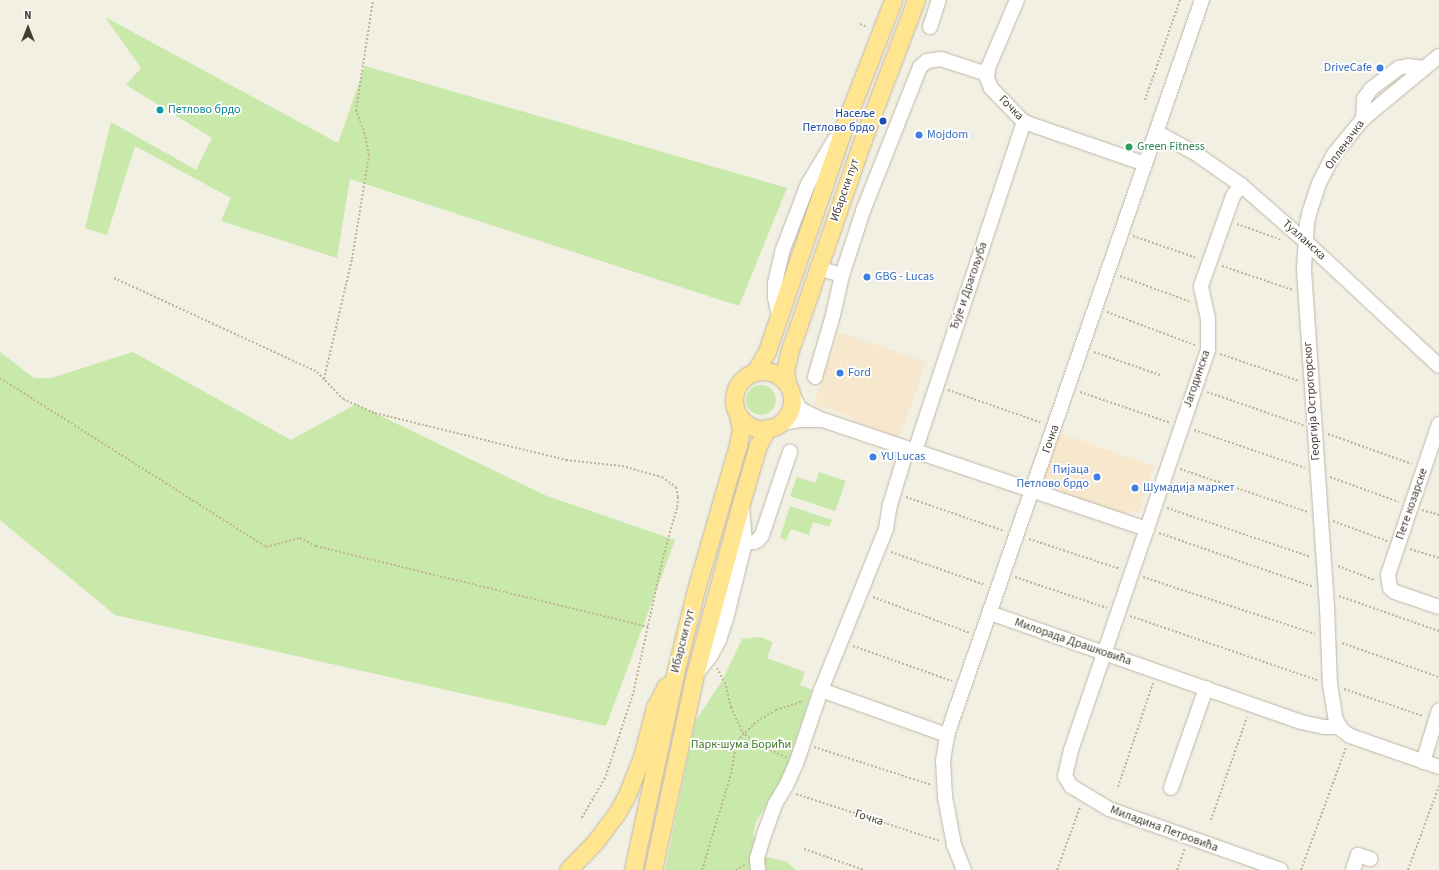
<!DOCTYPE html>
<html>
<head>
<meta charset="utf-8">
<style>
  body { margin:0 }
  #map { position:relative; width:1439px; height:870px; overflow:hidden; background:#f2efe3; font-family:"Source Sans 3",sans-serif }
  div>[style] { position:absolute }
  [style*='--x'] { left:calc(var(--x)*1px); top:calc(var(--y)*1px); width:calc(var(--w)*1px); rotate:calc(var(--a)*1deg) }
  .commercial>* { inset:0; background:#f6e7cd }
  .green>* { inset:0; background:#c9e9aa }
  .round { border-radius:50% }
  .path>* { height:2px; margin-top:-1px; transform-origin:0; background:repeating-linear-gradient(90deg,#c0b496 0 2px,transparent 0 4px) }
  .roads { filter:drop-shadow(0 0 1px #beb7a6) drop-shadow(0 0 1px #beb7a6) }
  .minor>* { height:14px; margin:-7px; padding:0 7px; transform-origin:7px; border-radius:7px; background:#fff }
  .major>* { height:17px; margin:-8.5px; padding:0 8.5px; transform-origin:8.5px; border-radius:8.5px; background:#ffe590 }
  .major>.ring { margin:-8.5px; padding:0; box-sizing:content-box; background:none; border:17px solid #ffe590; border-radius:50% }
  .dots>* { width:11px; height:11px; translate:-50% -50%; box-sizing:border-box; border:2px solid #fff; border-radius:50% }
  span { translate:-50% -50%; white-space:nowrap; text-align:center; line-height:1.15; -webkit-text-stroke:3.5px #fff; paint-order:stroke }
  .shop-label { font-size:12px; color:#366cbe }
  .right { translate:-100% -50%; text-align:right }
  .left { translate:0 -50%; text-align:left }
  .street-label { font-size:12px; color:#443f33 }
  .culture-label { font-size:12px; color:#0d838f }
  .transit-label { font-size:12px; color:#164399 }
  .leisure-label { font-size:12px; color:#27864d }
  .park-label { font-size:12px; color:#407825 }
  .north { position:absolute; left:8px; top:8px; width:40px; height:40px; -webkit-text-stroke:3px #fff; paint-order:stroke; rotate:0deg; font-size:11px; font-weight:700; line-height:16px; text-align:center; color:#443f33 }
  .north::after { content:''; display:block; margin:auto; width:14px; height:18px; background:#443f33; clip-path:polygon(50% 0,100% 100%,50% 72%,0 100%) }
</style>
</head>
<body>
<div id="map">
  <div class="commercial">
    <div style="clip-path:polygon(839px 332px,926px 362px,900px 437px,851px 420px,852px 417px,814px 404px)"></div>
    <div style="clip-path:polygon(1059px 433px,1154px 466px,1139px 513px,1129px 510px,1126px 518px,1039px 487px)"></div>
  </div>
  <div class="green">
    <div style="clip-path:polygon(105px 17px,338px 143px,365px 66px,787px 188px,739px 306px,350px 179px,337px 258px,221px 221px,231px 198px,135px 146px,107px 235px,85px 228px,111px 122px,196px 170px,212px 138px,126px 85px,141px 68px)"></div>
    <div style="clip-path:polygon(0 352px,34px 378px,51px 378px,133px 352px,291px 440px,356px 404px,547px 496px,675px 540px,606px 726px,115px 615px,0 520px)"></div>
    <div class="round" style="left:746px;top:385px;width:30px;height:30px"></div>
    <div style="clip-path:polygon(819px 472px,846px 481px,835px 511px,790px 496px,797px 477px,815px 483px)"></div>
    <div style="clip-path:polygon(790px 506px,832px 520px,829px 527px,813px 522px,809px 535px,791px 529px,786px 541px,780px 537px)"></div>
    <div style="clip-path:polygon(760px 637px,773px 642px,767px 658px,805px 672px,800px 685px,812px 690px,784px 777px,756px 822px,753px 834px,763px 856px,787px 862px,796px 870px,665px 870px,695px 722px,723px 679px,742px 639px)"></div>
  </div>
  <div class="path">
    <div style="--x:860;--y:24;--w:8;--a:23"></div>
    <div style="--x:1145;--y:100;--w:106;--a:-70.7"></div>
    <div style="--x:1237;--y:224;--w:48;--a:19.6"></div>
    <div style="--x:1133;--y:236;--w:68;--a:19"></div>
    <div style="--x:1222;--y:266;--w:75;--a:18.7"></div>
    <div style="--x:1120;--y:276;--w:76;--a:20.1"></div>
    <div style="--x:114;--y:278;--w:224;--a:24.8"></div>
    <div style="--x:317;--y:372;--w:37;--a:46"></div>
    <div style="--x:343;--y:399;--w:35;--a:24"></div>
    <div style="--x:375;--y:413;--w:197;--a:13.8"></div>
    <div style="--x:566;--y:460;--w:56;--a:6.1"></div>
    <div style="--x:622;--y:466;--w:41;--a:15.4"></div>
    <div style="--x:662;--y:477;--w:17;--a:36"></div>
    <div style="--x:676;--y:487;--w:10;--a:79"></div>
    <div style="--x:678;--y:497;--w:11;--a:95"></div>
    <div style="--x:677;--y:508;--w:47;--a:106.1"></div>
    <div style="--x:664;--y:553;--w:144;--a:102.4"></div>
    <div style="--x:633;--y:694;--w:89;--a:108.4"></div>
    <div style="--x:605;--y:778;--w:48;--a:120.3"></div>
    <div style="--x:1107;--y:312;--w:94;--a:20.6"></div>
    <div style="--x:1094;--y:352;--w:70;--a:19.2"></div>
    <div style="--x:1220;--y:354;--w:83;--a:18.9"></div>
    <div style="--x:0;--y:378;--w:315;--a:32.4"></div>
    <div style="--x:266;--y:547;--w:35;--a:-15"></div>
    <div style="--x:300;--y:538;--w:18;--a:27"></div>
    <div style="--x:316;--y:546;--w:342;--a:13.7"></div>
    <div style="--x:324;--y:379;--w:123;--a:-76.9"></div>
    <div style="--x:352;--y:259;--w:105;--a:-80.7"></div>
    <div style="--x:369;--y:155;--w:21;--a:-101"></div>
    <div style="--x:365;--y:134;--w:25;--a:-111"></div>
    <div style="--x:356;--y:111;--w:112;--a:-81.3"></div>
    <div style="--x:948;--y:390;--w:100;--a:19.3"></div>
    <div style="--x:1080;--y:392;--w:96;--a:18.8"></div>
    <div style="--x:1207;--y:392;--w:102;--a:19"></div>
    <div style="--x:1194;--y:430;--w:117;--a:18.9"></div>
    <div style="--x:1328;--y:434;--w:89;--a:19.7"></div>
    <div style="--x:1180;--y:469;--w:135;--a:18.6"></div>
    <div style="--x:1330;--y:477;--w:73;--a:19.9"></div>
    <div style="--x:906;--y:497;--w:104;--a:19.1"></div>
    <div style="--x:1167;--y:508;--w:152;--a:18.8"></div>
    <div style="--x:1422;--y:510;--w:18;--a:16"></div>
    <div style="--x:1333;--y:521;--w:58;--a:20.3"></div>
    <div style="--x:1159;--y:533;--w:164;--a:19.2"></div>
    <div style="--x:1029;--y:539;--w:96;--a:18.2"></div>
    <div style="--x:1410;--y:549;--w:30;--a:17"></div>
    <div style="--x:891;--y:552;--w:100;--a:19.3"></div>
    <div style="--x:1338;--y:566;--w:40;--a:21"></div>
    <div style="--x:1015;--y:577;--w:97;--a:18.6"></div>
    <div style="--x:1143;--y:577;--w:181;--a:18.3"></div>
    <div style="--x:1339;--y:596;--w:106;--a:19.3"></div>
    <div style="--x:873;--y:597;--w:103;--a:20.4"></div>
    <div style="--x:1130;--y:616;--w:198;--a:18.9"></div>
    <div style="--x:1342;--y:643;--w:103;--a:19.3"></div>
    <div style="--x:853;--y:646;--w:105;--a:19.5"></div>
    <div style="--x:717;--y:668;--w:20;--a:63"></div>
    <div style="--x:726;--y:686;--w:22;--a:77"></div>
    <div style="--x:731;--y:707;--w:27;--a:66"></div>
    <div style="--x:742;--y:732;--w:21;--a:37"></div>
    <div style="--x:759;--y:745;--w:30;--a:24"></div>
    <div style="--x:1344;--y:689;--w:83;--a:18.9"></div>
    <div style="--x:814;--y:747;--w:124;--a:17.9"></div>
    <div style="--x:1118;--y:787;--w:110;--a:-71.4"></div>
    <div style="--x:796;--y:794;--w:151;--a:18.1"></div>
    <div style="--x:1211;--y:820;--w:109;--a:-70.7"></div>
    <div style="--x:804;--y:849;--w:64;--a:19.3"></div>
    <div style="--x:702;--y:870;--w:100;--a:-73.2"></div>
    <div style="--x:731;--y:774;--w:34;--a:-80"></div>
    <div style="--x:737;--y:741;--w:28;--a:-45"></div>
    <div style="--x:757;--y:721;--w:22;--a:-30"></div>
    <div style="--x:776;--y:710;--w:29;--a:-18"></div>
    <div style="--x:736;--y:870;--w:10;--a:-29"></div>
    <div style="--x:1057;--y:870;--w:67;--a:-69.9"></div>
    <div style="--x:1177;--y:870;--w:23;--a:-70"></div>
    <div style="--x:1301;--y:870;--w:130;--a:-69.8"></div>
    <div style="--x:1408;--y:870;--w:90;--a:-69.7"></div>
  </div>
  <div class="roads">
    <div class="minor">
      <div style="--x:1017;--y:0;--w:74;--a:113.1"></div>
      <div style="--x:988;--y:68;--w:10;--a:96"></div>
      <div style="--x:987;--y:78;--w:11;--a:68"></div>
      <div style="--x:991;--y:88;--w:47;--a:45.9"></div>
      <div style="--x:1024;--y:122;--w:128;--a:19.1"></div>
      <div style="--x:930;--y:27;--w:28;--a:-72"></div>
      <div style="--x:1439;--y:56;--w:99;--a:140.3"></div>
      <div style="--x:1363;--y:119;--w:45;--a:129.6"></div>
      <div style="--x:1334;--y:154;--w:33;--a:117"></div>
      <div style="--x:1319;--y:183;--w:28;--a:108"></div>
      <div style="--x:1310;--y:210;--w:13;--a:103"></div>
      <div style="--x:1307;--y:223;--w:47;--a:93.7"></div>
      <div style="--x:1304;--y:270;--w:338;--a:86.1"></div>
      <div style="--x:1327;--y:607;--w:77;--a:87.8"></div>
      <div style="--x:1330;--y:684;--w:36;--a:81"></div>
      <div style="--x:1336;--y:720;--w:12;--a:59"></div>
      <div style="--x:1342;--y:730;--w:10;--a:37"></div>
      <div style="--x:1350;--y:736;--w:94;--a:19.2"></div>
      <div style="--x:1363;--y:119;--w:20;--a:-87"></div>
      <div style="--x:1364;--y:99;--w:12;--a:-55"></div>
      <div style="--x:1371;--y:89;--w:35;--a:-37"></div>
      <div style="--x:1399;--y:68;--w:9;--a:-13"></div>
      <div style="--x:1408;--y:66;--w:16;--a:7"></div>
      <div style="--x:1156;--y:132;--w:44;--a:28.3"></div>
      <div style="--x:1195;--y:153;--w:56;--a:34.8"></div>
      <div style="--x:1241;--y:185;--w:85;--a:41.2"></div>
      <div style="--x:1305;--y:241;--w:183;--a:43"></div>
      <div style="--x:1241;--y:185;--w:14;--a:126"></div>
      <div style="--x:1233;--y:196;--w:96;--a:109.6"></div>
      <div style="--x:1201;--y:286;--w:34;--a:78"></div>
      <div style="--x:1208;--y:319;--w:31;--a:90"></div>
      <div style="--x:1208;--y:350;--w:423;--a:108.9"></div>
      <div style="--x:1071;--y:750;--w:27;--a:103"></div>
      <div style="--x:1065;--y:776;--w:12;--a:59"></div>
      <div style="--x:1071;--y:786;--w:44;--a:31.2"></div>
      <div style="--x:1109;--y:809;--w:182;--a:19.5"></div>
      <div style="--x:842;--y:275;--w:67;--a:-71.8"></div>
      <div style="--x:863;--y:211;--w:155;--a:-68.4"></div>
      <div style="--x:920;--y:67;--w:9;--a:-41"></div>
      <div style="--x:927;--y:61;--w:14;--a:-8"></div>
      <div style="--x:941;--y:59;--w:48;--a:18.1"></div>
      <div style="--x:779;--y:316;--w:19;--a:-102"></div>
      <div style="--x:775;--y:297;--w:14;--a:-90"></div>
      <div style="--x:775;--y:283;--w:32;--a:-77"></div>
      <div style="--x:782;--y:252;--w:73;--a:-69.1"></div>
      <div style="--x:808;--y:184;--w:56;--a:-58.9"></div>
      <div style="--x:815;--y:377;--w:65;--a:-73.8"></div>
      <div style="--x:833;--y:315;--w:41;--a:-77.3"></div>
      <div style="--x:842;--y:275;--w:25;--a:-164"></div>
      <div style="--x:791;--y:392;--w:19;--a:62"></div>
      <div style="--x:800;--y:409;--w:25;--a:26"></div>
      <div style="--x:823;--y:420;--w:342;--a:18.6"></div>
      <div style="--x:779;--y:424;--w:21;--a:-11"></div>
      <div style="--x:800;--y:420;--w:19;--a:0"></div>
      <div style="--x:1439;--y:424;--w:159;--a:108.7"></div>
      <div style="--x:1388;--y:575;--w:13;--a:81"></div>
      <div style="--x:1390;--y:588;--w:6;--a:39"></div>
      <div style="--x:1395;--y:592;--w:46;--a:18.8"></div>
      <div style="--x:915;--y:451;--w:347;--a:-71.7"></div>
      <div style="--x:745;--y:542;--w:9;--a:0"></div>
      <div style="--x:754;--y:542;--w:4;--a:-27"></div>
      <div style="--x:758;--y:540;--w:6;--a:-51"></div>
      <div style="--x:762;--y:535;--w:88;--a:-71.4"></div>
      <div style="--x:990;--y:613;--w:330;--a:19.3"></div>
      <div style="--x:1301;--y:722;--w:24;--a:12"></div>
      <div style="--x:1324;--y:727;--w:15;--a:0"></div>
      <div style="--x:696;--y:674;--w:22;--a:-51"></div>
      <div style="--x:710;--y:657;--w:19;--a:-62"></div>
      <div style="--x:719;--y:640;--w:22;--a:-72"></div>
      <div style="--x:726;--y:619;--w:79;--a:-76.1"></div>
      <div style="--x:745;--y:542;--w:38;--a:-95"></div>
      <div style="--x:821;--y:690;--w:134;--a:19.7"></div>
      <div style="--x:1423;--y:762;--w:54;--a:-72.9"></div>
      <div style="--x:1171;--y:788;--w:106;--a:-70.7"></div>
      <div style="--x:758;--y:870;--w:12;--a:-95"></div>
      <div style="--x:757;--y:858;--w:27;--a:-73"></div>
      <div style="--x:765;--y:832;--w:30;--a:-70"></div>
      <div style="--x:775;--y:804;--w:21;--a:-59"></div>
      <div style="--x:786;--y:786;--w:27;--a:-66"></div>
      <div style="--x:797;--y:761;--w:75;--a:-71.3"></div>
      <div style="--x:821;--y:690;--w:174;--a:-68"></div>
      <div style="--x:886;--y:529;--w:24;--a:-81"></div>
      <div style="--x:890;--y:505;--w:59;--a:-73.1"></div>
      <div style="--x:964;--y:870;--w:27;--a:-112"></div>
      <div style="--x:954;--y:845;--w:49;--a:-100.6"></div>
      <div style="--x:945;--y:797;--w:36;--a:-93"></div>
      <div style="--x:943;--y:761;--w:26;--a:-81"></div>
      <div style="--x:947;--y:735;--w:778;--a:-70.87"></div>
      <div style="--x:1353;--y:870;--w:16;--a:-72"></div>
      <div style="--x:1358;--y:855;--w:13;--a:18"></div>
    </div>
    <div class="major">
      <div class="ring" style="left:734px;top:371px;width:41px;height:41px"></div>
      <div style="--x:755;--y:372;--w:24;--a:-60"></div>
      <div style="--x:767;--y:351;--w:240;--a:-71"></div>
      <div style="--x:845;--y:124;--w:133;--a:-68.8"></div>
      <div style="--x:787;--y:383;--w:12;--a:-99"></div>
      <div style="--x:785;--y:371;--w:22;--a:-77"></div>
      <div style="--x:790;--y:350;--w:220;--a:-70.9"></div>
      <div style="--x:862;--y:142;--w:152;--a:-69.2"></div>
      <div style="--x:568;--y:870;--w:39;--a:-46"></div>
      <div style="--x:595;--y:842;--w:36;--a:-53"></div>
      <div style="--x:617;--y:813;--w:18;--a:-61"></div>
      <div style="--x:626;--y:797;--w:43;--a:-68.2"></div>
      <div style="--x:642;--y:757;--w:52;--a:-75.4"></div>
      <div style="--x:655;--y:707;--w:24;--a:-62"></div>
      <div style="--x:633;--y:870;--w:200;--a:-77.9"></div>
      <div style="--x:675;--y:674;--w:91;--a:-76"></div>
      <div style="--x:697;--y:586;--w:147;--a:-73.8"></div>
      <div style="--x:738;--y:445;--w:15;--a:-79"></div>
      <div style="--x:741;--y:430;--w:15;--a:-101"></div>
      <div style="--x:653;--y:870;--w:200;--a:-77.9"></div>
      <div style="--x:695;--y:674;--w:180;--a:-74.9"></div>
      <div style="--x:742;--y:500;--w:57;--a:-73.8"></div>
      <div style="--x:758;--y:445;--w:20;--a:-60"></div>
    </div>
  </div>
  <div class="dots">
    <div style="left:1380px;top:68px;background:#3f7fe0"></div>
    <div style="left:160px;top:110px;background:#0f9aa8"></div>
    <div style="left:883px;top:121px;background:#1a4fb4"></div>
    <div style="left:919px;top:135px;background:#3f7fe0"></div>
    <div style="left:1129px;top:147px;background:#2e9e5b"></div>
    <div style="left:867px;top:277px;background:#3f7fe0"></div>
    <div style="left:840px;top:373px;background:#3f7fe0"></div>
    <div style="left:873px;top:457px;background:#3f7fe0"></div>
    <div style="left:1097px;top:477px;background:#3f7fe0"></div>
    <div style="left:1135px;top:488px;background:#3f7fe0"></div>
  </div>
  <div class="shop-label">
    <span class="right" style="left:1372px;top:68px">DriveCafe</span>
    <span class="left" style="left:927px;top:135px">Mojdom</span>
    <span class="left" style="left:875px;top:277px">GBG - Lucas</span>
    <span class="left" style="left:848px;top:373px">Ford</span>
    <span class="left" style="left:881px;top:457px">YU Lucas</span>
    <span class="right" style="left:1089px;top:477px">Пијаца<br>Петлово брдо</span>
    <span class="left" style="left:1143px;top:488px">Шумадија маркет</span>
  </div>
  <div class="street-label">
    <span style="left:1011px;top:108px;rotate:45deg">Гочка</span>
    <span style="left:1345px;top:145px;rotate:-54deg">Опленачка</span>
    <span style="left:845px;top:190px;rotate:-71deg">Ибарски пут</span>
    <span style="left:1304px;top:240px;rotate:42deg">Тузланска</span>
    <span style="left:969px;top:286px;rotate:-71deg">Ђује и Драгољуба</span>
    <span style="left:1197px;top:379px;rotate:-71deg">Јагодинска</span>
    <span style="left:1312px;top:401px;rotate:-94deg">Георгија Острогорског</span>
    <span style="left:1051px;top:439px;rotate:-71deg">Гочка</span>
    <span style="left:1412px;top:504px;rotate:-71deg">Пете козарске</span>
    <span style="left:683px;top:641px;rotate:-76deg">Ибарски пут</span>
    <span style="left:1073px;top:642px;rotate:19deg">Милорада Драшковића</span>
    <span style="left:869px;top:818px;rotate:18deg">Гочка</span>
    <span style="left:1164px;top:829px;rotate:20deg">Миладина Петровића</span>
  </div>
  <div class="culture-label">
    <span class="left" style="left:168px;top:110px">Петлово брдо</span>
  </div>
  <div class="transit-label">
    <span class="right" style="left:875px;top:121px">Насеље<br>Петлово брдо</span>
  </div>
  <div class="leisure-label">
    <span class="left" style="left:1137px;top:147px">Green Fitness</span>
  </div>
  <div class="park-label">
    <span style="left:741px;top:745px">Парк-шума Борићи</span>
  </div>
  <div class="north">N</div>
</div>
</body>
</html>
